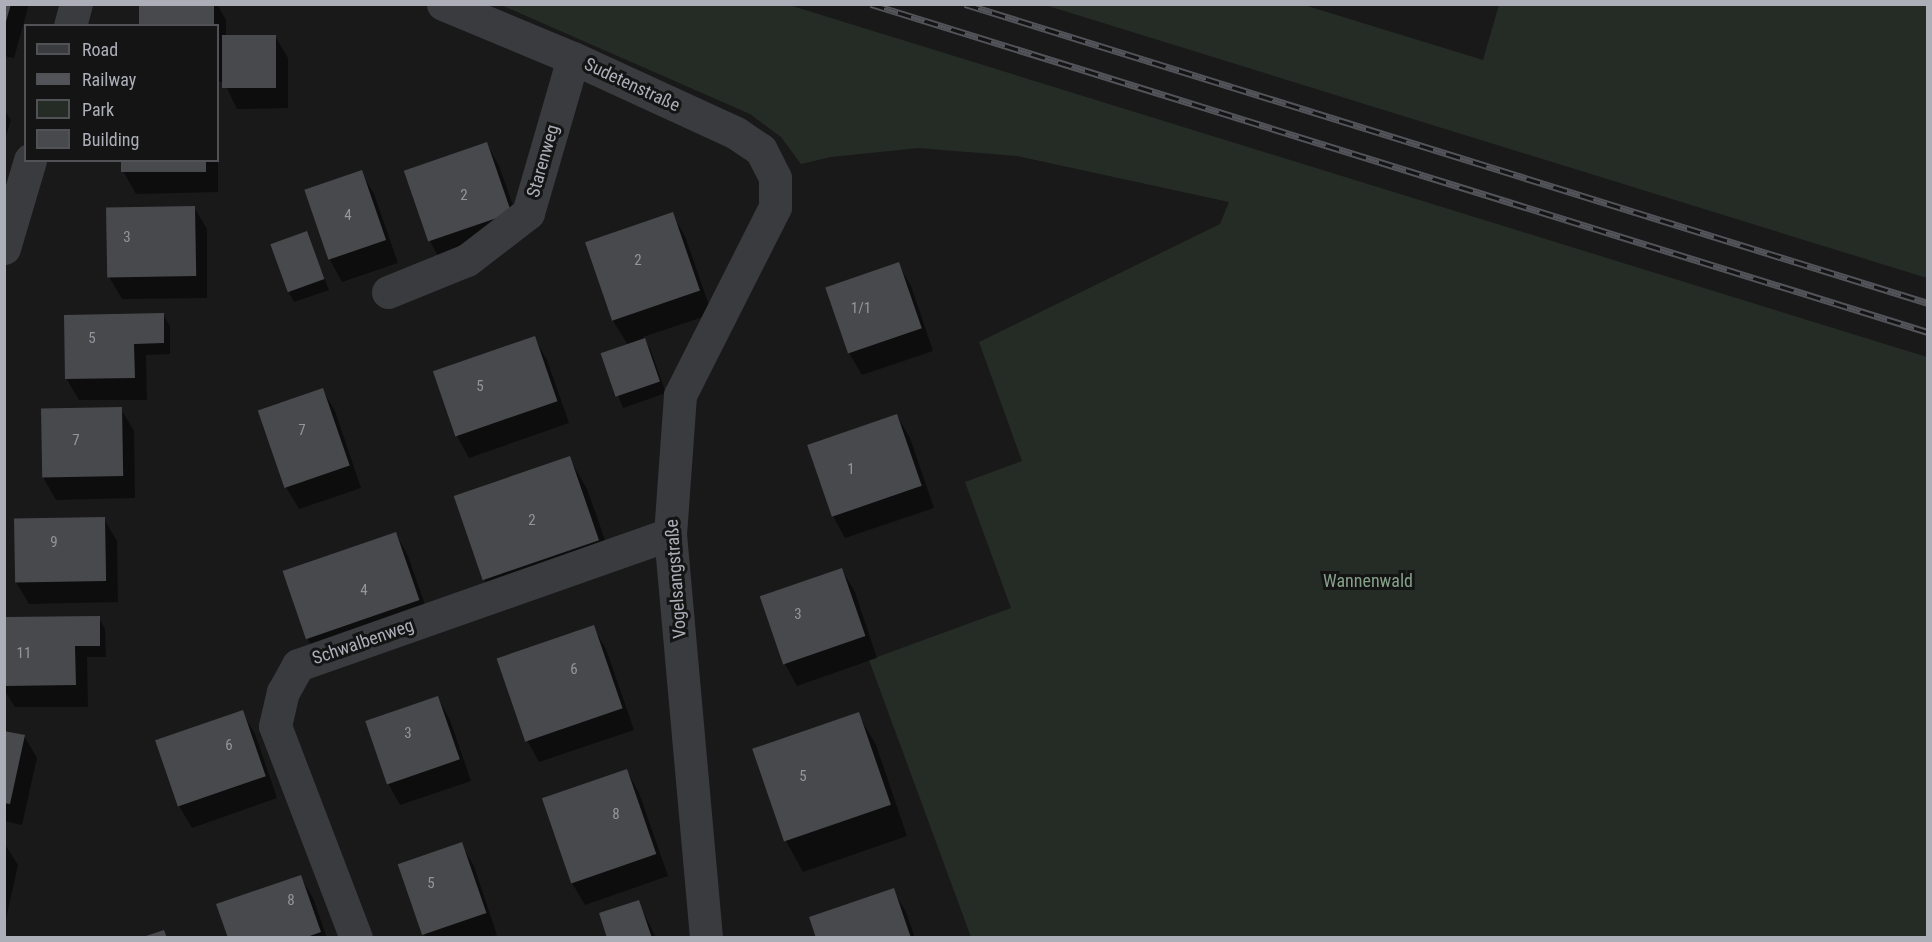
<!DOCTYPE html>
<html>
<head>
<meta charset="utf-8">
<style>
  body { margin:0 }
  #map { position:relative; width:1932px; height:942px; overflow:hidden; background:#19191a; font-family:"Roboto Condensed",sans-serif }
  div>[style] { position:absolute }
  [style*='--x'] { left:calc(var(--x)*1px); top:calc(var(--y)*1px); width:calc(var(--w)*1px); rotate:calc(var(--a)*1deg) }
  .green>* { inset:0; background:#252c26 }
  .shadow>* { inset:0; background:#0007 }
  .building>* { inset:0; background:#48494c; transform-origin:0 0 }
  .minor>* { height:33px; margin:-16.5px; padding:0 16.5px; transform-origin:16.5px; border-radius:16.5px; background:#3a3b3f }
  .rail>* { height:7px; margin-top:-3.5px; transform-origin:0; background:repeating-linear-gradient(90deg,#141415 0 14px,#53545a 0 28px); box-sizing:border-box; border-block:2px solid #53545a }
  span { translate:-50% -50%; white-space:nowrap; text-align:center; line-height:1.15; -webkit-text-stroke:6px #141415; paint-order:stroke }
  .number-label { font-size:15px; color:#93969d }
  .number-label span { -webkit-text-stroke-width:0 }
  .street-label { font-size:18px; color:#acafb8 }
  .park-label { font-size:18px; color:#86a189 }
  .frame { position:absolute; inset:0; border:6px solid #acafb8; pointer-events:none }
  .legend { position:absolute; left:24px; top:24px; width:195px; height:138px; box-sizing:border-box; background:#141415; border:2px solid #515256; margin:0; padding:8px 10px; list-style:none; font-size:18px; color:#acafb8 }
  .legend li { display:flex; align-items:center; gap:12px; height:30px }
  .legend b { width:30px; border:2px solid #515256 }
</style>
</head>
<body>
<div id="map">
  <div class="green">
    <div style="clip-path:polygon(501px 5px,789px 5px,1927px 357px,1927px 937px,971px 937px,869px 660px,1011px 608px,965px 482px,1022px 461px,979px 342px,1220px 224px,1229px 202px,1017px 156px,918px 148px,831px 157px,801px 164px,781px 137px,750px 114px)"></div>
    <div style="clip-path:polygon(1045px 5px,1304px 5px,1483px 60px,1499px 5px,1927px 5px,1927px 278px)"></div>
  </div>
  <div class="shadow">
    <div style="clip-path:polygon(4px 4px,29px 4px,14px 58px,4px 56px)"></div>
    <div style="clip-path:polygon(141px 4px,217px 4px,226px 20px,226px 37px,275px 36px,288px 58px,288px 108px,237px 109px,224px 82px,218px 82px,218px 26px,141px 26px)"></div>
    <div style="clip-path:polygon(4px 109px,11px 120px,4px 142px)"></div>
    <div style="clip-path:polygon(218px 127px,218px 192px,136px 194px,123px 171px,123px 160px,218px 160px)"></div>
    <div style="clip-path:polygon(487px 144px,499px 166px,524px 236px,442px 264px,430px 241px,406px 172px)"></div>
    <div style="clip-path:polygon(361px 172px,374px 194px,398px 263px,342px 282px,330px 260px,306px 191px)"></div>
    <div style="clip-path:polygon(194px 207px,207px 229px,207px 298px,122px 299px,109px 277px)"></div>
    <div style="clip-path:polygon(672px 214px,685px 236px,712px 314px,643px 337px,651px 351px,666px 393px,623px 408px,602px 354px,628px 345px,613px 321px)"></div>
    <div style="clip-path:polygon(306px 233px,329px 290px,294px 302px,288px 291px)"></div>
    <div style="clip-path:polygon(898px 264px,911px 286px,933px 351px,862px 375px,849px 353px)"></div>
    <div style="clip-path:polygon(163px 314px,170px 326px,170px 354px,146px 355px,147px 400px,79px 400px,66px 378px)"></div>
    <div style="clip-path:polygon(534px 338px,547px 360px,569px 423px,469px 458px,457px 436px,435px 372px)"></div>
    <div style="clip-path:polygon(322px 389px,335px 411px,361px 488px,299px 509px,286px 487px)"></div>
    <div style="clip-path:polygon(121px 409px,134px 431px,135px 498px,56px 500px,43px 477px)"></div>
    <div style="clip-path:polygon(897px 416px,910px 438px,934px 508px,845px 538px,833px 516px)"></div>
    <div style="clip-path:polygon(569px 458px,587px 489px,616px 571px,502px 610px,484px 579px)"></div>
    <div style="clip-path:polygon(104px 519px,117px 541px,118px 602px,29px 604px,16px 582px)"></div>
    <div style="clip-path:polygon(396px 534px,408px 556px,431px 622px,320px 660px,307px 638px)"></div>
    <div style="clip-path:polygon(842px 570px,855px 592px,877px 658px,797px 686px,785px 664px,762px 597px)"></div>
    <div style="clip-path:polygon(99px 618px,105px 629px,106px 657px,87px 657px,88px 707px,15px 707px,4px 690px,4px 619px)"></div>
    <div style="clip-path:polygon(593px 627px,606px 649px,634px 730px,539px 762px,527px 740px)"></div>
    <div style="clip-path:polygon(438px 698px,450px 720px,471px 781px,400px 805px,388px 783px)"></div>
    <div style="clip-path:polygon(242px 712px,255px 734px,277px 798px,192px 828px,179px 806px,157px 741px)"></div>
    <div style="clip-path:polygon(858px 714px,876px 745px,907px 836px,803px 872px,786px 841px,754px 750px)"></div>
    <div style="clip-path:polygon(4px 732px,24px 736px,37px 758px,22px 825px,4px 821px)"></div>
    <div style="clip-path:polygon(627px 771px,639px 793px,668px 876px,585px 905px,572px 883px,544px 799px)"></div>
    <div style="clip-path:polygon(4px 843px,18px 865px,4px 928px)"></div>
    <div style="clip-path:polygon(461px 844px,474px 866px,497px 935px,490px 938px,426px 938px,424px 934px)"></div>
    <div style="clip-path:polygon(300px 876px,313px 898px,327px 938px,229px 938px)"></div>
    <div style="clip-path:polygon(893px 890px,906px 912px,915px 938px,817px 938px)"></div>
    <div style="clip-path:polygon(638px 901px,656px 938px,609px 938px)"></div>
  </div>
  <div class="building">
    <div style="clip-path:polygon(4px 4px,11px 4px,5px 25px,4px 24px)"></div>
    <div style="left:139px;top:4px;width:75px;height:22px"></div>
    <div style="left:222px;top:35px;width:54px;height:53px"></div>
    <div style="left:487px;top:142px;width:75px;height:88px;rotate:71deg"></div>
    <div style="left:121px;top:160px;width:85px;height:12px"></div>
    <div style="left:362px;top:170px;width:74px;height:61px;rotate:71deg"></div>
    <div style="left:195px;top:206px;width:70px;height:89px;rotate:89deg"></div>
    <div style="left:673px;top:212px;width:83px;height:93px;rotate:71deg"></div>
    <div style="left:307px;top:231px;width:51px;height:39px;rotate:70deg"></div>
    <div style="left:899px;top:262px;width:70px;height:78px;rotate:71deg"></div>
    <div style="clip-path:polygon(164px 313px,164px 343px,134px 344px,135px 378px,65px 379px,64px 315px)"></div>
    <div style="left:535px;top:336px;width:69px;height:108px;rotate:71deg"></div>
    <div style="left:645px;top:338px;width:46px;height:47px;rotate:71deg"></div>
    <div style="left:323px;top:388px;width:82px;height:69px;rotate:71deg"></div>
    <div style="left:122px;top:407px;width:69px;height:81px;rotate:89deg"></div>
    <div style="left:897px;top:414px;width:76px;height:95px;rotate:71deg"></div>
    <div style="left:570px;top:456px;width:89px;height:123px;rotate:71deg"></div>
    <div style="left:105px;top:517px;width:64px;height:91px;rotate:89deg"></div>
    <div style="left:396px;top:532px;width:72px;height:120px;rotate:71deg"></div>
    <div style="left:842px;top:568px;width:72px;height:87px;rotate:71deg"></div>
    <div style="clip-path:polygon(100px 616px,100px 646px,75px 646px,76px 685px,4px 686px,4px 617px)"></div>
    <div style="left:594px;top:625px;width:88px;height:103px;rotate:71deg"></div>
    <div style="left:438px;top:696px;width:67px;height:77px;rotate:71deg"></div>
    <div style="left:243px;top:710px;width:70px;height:93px;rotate:71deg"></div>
    <div style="left:859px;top:712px;width:98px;height:113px;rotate:71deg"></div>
    <div style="clip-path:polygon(4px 731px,25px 735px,10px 804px,4px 803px)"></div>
    <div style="left:627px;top:769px;width:90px;height:90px;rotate:71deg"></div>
    <div style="left:462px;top:842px;width:75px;height:68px;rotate:71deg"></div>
    <div style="clip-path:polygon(301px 875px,321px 932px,304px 938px,228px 938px,216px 904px)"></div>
    <div style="clip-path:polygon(894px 888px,911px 938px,816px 938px,809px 917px)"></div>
    <div style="clip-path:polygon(639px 900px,652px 938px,607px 938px,599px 913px)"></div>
    <div style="clip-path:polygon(164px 930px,167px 938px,143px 938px,143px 937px)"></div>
  </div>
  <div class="minor">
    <div style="--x:443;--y:4;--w:141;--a:22.6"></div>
    <div style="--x:573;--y:58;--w:179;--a:24.7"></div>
    <div style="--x:736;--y:133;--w:30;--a:34"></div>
    <div style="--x:761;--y:150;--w:31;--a:63"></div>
    <div style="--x:775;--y:178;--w:29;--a:90"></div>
    <div style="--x:775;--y:207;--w:211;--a:116.8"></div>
    <div style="--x:680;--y:395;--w:139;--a:94.1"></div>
    <div style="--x:670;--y:534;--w:406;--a:84.9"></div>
    <div style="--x:70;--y:26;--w:23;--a:-75"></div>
    <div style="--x:4;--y:248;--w:92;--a:-73.5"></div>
    <div style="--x:388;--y:292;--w:85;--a:-22.1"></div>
    <div style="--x:467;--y:260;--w:77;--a:-37.6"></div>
    <div style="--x:528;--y:213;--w:161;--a:-73.8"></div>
    <div style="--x:356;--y:938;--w:227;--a:-110.9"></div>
    <div style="--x:275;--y:726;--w:35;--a:-77"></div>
    <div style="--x:283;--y:692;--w:31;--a:-61"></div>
    <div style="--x:298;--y:665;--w:394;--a:-19.4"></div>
  </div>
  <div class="rail">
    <div style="--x:871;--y:4;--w:1107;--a:17.24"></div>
    <div style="--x:965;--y:4;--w:1008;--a:17.25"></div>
  </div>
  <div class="number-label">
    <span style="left:464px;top:196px">2</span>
    <span style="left:348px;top:216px">4</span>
    <span style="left:127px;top:238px">3</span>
    <span style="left:638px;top:261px">2</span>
    <span style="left:861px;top:309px">1/1</span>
    <span style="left:92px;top:339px">5</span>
    <span style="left:480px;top:387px">5</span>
    <span style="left:302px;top:431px">7</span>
    <span style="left:76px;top:441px">7</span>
    <span style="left:851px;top:470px">1</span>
    <span style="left:532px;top:521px">2</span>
    <span style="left:54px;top:543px">9</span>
    <span style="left:364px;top:591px">4</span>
    <span style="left:798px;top:615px">3</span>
    <span style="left:24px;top:654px">11</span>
    <span style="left:574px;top:670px">6</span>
    <span style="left:408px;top:734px">3</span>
    <span style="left:229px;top:746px">6</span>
    <span style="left:803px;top:777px">5</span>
    <span style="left:616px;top:815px">8</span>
    <span style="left:431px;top:884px">5</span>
    <span style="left:291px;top:901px">8</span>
  </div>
  <div class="street-label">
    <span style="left:632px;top:85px;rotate:25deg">Sudetenstraße</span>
    <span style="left:543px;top:161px;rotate:-74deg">Starenweg</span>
    <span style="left:676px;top:579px;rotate:-94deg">Vogelsangstraße</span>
    <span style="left:363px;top:642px;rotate:-19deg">Schwalbenweg</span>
  </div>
  <div class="park-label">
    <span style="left:1368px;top:581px">Wannenwald</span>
  </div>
  <div class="frame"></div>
  <ul class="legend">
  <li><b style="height:8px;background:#3a3b3f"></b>Road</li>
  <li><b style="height:8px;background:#53545a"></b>Railway</li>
  <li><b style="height:16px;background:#252c26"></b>Park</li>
  <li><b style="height:16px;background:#48494c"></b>Building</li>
  </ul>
</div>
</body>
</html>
